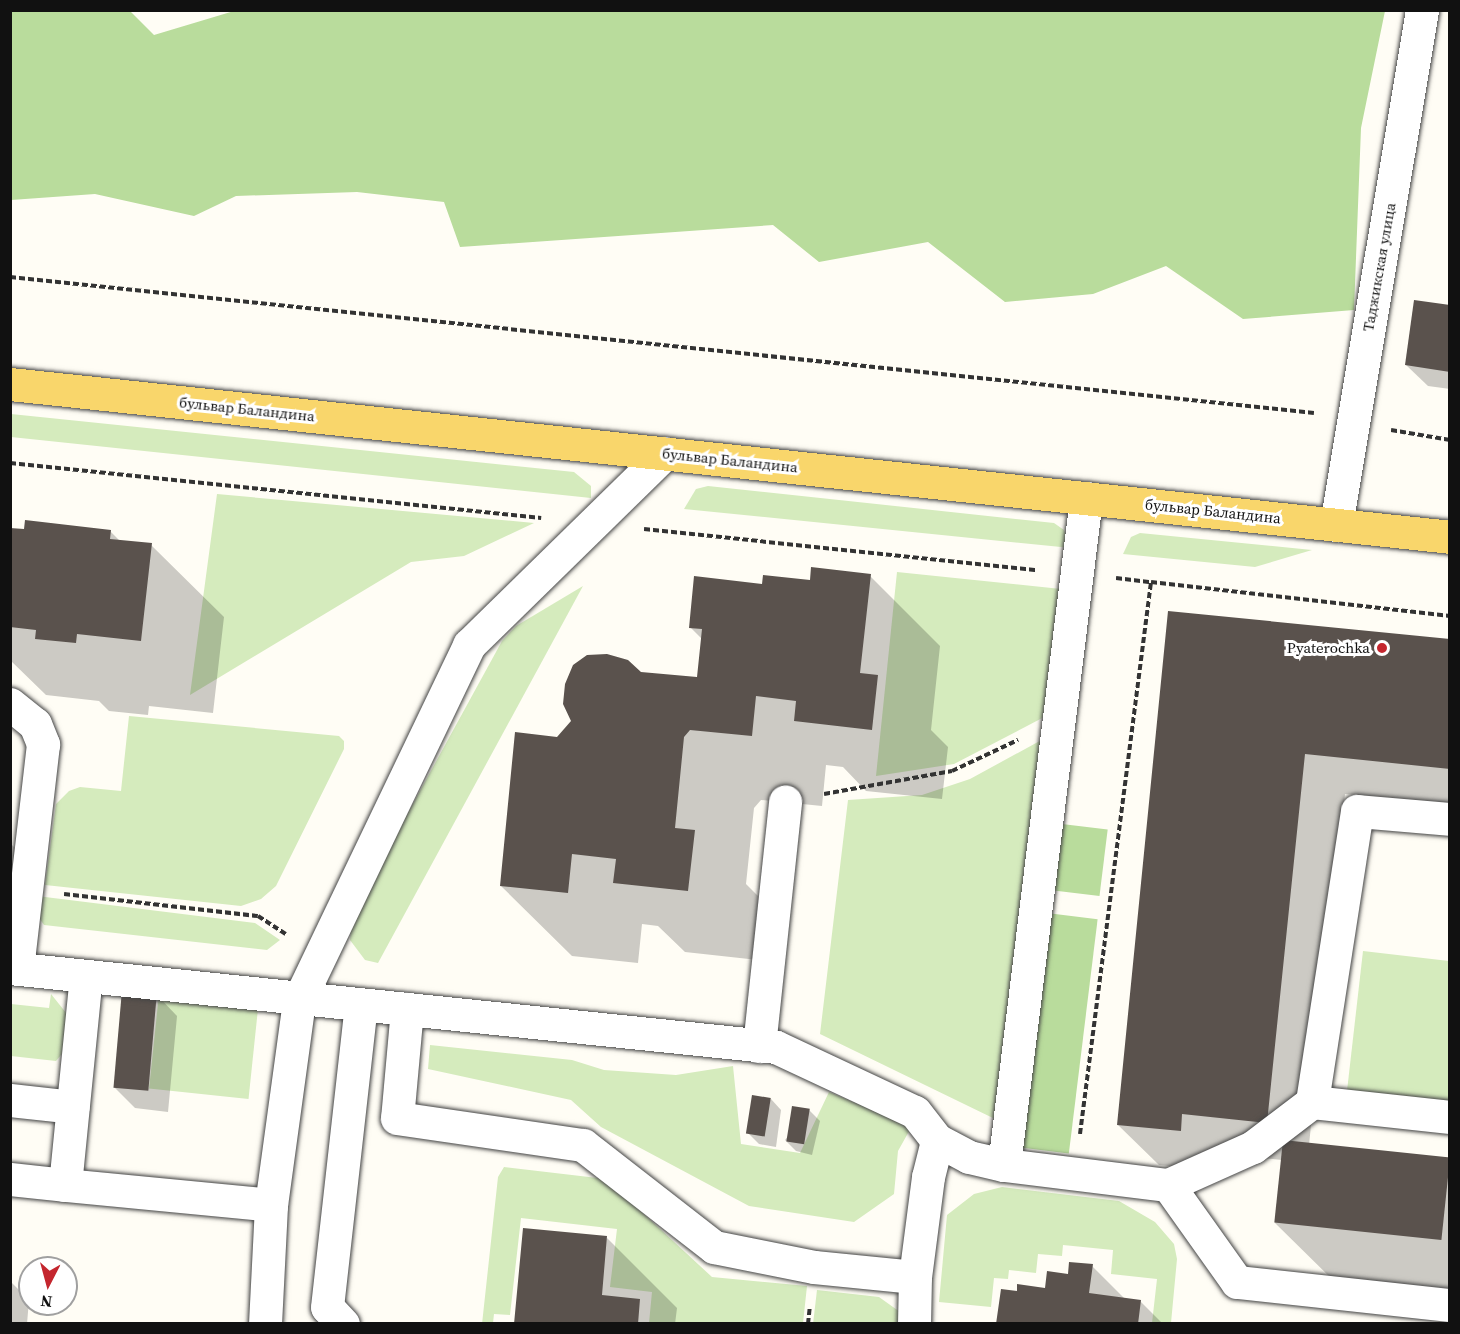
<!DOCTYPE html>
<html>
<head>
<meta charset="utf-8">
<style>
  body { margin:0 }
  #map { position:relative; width:1460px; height:1334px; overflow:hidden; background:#fffdf5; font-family:"Source Serif 4",serif }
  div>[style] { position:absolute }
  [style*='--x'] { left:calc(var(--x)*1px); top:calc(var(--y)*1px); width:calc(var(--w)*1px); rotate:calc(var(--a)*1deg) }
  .green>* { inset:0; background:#d5ebbd; transform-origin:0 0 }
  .forest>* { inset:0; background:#b9dc9c; transform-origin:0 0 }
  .shadow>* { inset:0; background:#0003 }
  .building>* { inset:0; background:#5a524d; transform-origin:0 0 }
  .path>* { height:4px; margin-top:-2px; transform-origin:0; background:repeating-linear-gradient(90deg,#333 0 6px,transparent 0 9px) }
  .roads { filter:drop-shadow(0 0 2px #444) drop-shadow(0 0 2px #444) }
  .minor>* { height:33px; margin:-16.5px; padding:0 16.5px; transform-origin:16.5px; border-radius:16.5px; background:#fff }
  .major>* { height:33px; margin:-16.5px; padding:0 16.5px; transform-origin:16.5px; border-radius:16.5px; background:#f9d66b }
  .dots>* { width:16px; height:16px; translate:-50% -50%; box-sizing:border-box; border:3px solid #fff; border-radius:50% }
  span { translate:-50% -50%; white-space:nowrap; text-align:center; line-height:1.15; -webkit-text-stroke:6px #fff; paint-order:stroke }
  .street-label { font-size:15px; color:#111 }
  .poi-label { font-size:15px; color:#111 }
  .right { translate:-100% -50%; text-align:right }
  .frame { position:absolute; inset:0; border:12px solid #111; pointer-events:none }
  .north { position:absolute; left:18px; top:1256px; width:60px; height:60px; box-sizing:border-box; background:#fff; border:2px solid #a0a0a0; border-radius:50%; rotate:186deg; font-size:16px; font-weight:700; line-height:24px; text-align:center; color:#111 }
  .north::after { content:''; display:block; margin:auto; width:21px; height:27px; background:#c4262e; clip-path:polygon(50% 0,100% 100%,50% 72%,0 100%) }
</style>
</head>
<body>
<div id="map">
  <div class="green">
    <div style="clip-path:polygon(11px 414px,574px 472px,591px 486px,591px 498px,11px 437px)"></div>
    <div style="clip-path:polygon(708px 486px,1054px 523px,1064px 530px,1071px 548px,684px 509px,696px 489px)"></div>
    <div style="clip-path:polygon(217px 494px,534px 523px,464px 556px,411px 562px,190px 695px)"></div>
    <div style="clip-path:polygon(1140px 533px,1312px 550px,1255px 567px,1123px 554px,1131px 537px)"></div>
    <div style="clip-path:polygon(897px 572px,1061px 589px,1048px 715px,954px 764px,876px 776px)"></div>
    <div style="clip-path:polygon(583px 586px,378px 963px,365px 960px,350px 940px,352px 915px,502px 641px,516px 626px)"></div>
    <div style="clip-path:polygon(129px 716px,339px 736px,344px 741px,344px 749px,276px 886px,261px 899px,241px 906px,45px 885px,56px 804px,69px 791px,80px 787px,121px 791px)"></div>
    <div style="clip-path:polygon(1047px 737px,997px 1120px,820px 1034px,848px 800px,922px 795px,970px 779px)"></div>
    <div style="clip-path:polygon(37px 896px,255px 923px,280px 940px,267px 950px,44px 925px,37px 915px)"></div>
    <div style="clip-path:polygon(1363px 951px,1449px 961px,1449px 1102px,1347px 1091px)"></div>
    <div style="clip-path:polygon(51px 994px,67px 1014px,65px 1047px,61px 1055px,56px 1061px,11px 1056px,11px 1004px,49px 1008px)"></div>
    <div style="left:159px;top:994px;width:100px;height:95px;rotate:6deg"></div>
    <div style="clip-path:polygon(430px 1045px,572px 1060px,604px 1070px,676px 1075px,733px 1066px,741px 1144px,800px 1153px,829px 1092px,912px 1126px,898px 1151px,894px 1194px,854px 1222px,749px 1206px,601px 1127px,571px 1100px,428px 1069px)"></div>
    <div style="clip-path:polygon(504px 1167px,606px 1179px,712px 1277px,807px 1286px,803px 1323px,649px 1323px,652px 1292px,610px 1287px,617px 1229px,521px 1218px,510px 1315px,494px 1314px,493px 1323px,482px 1324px,498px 1177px)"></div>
    <div style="clip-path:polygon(1002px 1187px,1119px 1201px,1155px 1222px,1174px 1244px,1177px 1259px,1171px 1323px,1152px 1323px,1157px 1279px,1111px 1274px,1113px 1250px,1063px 1245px,1062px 1256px,1038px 1254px,1036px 1273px,1009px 1270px,1008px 1279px,994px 1278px,991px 1307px,939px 1302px,947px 1215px,974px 1194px)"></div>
    <div style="clip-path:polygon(817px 1290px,879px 1297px,907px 1317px,906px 1323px,813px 1324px)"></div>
  </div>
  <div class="forest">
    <div style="clip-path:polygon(234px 11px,1385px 11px,1361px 128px,1354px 310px,1243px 319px,1166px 266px,1093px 294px,1005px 302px,928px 242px,819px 262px,773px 225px,460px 247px,444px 202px,357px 192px,236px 196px,194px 216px,95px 194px,11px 200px,11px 11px,130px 11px,154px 35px)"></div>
    <div style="left:1062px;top:824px;width:46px;height:67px;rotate:7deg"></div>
    <div style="left:1047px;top:913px;width:51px;height:236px;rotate:7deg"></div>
  </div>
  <div class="shadow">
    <div style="clip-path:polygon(1450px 307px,1450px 389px,1428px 386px,1406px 365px)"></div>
    <div style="clip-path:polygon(10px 529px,110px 531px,121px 542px,151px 545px,224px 617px,213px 713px,149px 706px,148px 715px,109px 711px,99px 701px,46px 695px,10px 660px)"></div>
    <div style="clip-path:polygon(870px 576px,940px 646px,931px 730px,948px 747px,942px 799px,866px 791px,843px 767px,826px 765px,822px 806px,761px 800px,754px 808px,746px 884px,764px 902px,758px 960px,685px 952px,658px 926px,642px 924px,638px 963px,572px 956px,501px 886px,558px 738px,640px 673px,698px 679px,702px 639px,690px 627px,763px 586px)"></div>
    <div style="clip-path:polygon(1170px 613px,1450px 641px,1450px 803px,1345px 794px,1309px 1145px,1450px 1160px,1450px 1299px,1340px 1287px,1275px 1223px,1282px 1160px,1221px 1154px,1220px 1171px,1159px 1165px,1118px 1125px)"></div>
    <div style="clip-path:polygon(10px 843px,23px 856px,10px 950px)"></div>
    <div style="clip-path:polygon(156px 994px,177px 1016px,168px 1112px,135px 1108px,114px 1087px)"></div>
    <div style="clip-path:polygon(771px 1099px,781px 1110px,776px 1147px,759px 1144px,748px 1133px)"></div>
    <div style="clip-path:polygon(809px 1110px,820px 1121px,812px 1155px,796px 1151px,785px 1140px)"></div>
    <div style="clip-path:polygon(607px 1238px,677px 1308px,675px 1324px,515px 1324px)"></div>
    <div style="clip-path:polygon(1092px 1266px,1125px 1299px,1140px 1301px,1163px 1324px,998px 1324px,1018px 1293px,1047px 1290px)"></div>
    <div style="clip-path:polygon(10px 1281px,29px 1300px,27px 1324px,10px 1324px)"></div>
  </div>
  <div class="building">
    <div style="clip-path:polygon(1414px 300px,1450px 305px,1450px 372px,1405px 365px)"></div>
    <div style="clip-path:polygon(25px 520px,111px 530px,110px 539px,152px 543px,141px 641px,77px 634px,76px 643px,35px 639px,36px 630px,10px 627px,10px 528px,24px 529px)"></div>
    <div style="clip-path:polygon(811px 567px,871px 574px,860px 673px,878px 675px,872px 730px,794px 721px,796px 701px,756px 696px,752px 736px,690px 730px,684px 737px,675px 828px,695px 830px,688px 891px,613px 883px,616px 859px,572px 854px,568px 893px,500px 886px,515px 732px,557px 737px,571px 721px,563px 704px,565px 684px,573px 665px,587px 655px,607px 654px,628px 660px,641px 672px,697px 677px,702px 629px,689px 628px,694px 576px,762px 584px,763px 575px,810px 580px)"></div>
    <div style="clip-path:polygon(1168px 611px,1450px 639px,1450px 769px,1305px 754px,1267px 1123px,1182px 1114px,1181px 1131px,1117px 1125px)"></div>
    <div style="left:122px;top:990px;width:35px;height:98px;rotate:5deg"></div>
    <div style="left:752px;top:1095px;width:19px;height:39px;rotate:9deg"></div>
    <div style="left:792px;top:1106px;width:18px;height:36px;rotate:9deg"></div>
    <div style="left:1283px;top:1140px;width:168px;height:83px;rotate:6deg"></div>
    <div style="clip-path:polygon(523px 1228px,607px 1236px,602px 1295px,640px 1299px,638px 1324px,514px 1324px)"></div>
    <div style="clip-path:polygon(1069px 1262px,1093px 1264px,1089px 1293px,1141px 1300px,1138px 1324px,996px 1324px,1001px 1289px,1017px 1291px,1017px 1284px,1045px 1288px,1047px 1271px,1068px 1274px)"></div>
  </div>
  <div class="path">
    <div style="--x:10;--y:277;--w:1311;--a:5.95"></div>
    <div style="--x:1391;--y:430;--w:60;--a:9.6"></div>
    <div style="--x:10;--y:463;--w:534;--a:5.91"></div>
    <div style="--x:644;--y:529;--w:395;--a:6"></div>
    <div style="--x:1116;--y:578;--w:35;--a:7"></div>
    <div style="--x:824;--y:794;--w:130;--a:-10.2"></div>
    <div style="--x:952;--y:771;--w:73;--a:-25.2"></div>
    <div style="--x:64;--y:894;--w:195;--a:6.5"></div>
    <div style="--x:258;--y:916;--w:33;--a:33"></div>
    <div style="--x:1080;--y:1134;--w:557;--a:-82.67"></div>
    <div style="--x:1151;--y:582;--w:301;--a:6.5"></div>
    <div style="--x:808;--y:1324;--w:18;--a:-84"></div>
  </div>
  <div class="roads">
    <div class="minor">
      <div style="--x:1086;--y:498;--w:672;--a:97.01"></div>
      <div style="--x:1004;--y:1165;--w:165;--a:7"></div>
      <div style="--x:1168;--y:1185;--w:119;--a:54.6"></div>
      <div style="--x:1237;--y:1282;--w:214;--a:6.2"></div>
      <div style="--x:1336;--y:525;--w:522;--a:-80.52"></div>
      <div style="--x:10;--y:704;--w:32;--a:39"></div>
      <div style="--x:35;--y:724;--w:22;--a:68"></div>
      <div style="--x:43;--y:744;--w:226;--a:96.6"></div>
      <div style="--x:1450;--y:819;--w:93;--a:-175.1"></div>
      <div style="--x:1357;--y:811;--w:294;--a:98.8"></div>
      <div style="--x:1312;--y:1102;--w:139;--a:6.2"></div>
      <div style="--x:10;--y:968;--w:770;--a:5.89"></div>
      <div style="--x:776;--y:1047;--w:153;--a:25.1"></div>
      <div style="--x:915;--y:1112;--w:36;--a:52"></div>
      <div style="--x:937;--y:1140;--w:36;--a:28"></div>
      <div style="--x:969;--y:1157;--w:36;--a:13"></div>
      <div style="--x:407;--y:1009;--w:109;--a:95.2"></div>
      <div style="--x:397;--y:1118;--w:188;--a:8.3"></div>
      <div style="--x:583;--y:1145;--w:166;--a:37.9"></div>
      <div style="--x:714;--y:1247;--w:102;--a:11.3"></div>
      <div style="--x:814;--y:1267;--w:101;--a:5.7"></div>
      <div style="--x:759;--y:1046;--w:246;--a:-83.9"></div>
      <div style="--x:10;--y:1100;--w:63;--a:6.3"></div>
      <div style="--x:10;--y:1179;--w:55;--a:6.2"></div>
      <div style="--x:65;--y:1185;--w:210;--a:-84.3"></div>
      <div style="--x:65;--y:1185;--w:207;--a:5.5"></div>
      <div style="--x:271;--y:1205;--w:207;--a:-82.2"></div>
      <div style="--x:299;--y:1000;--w:394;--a:-64.4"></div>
      <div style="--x:469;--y:645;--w:274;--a:-44.4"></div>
      <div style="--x:1168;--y:1185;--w:93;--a:-24.1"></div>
      <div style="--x:1253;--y:1147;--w:74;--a:-37.3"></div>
      <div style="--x:265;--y:1324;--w:119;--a:-87.1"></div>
      <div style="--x:343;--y:1324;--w:23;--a:-133"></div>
      <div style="--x:327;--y:1307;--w:303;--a:-83.6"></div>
      <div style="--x:914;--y:1324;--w:47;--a:-88.8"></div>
      <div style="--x:915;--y:1277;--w:101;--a:-82.6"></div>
      <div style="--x:928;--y:1177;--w:38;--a:-76"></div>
    </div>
    <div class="major">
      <div style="--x:10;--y:384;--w:1448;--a:6.06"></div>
    </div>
  </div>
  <div class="dots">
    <div style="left:1382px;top:648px;background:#c4262e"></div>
  </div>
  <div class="street-label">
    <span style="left:1379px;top:267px;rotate:-80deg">Таджикская улица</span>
    <span style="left:247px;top:409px;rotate:6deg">бульвар Баландина</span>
    <span style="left:730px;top:460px;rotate:6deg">бульвар Баландина</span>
    <span style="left:1213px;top:511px;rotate:6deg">бульвар Баландина</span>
  </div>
  <div class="poi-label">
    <span class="right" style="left:1370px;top:648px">Pyaterochka</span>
  </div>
  <div class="frame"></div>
  <div class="north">N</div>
</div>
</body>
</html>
